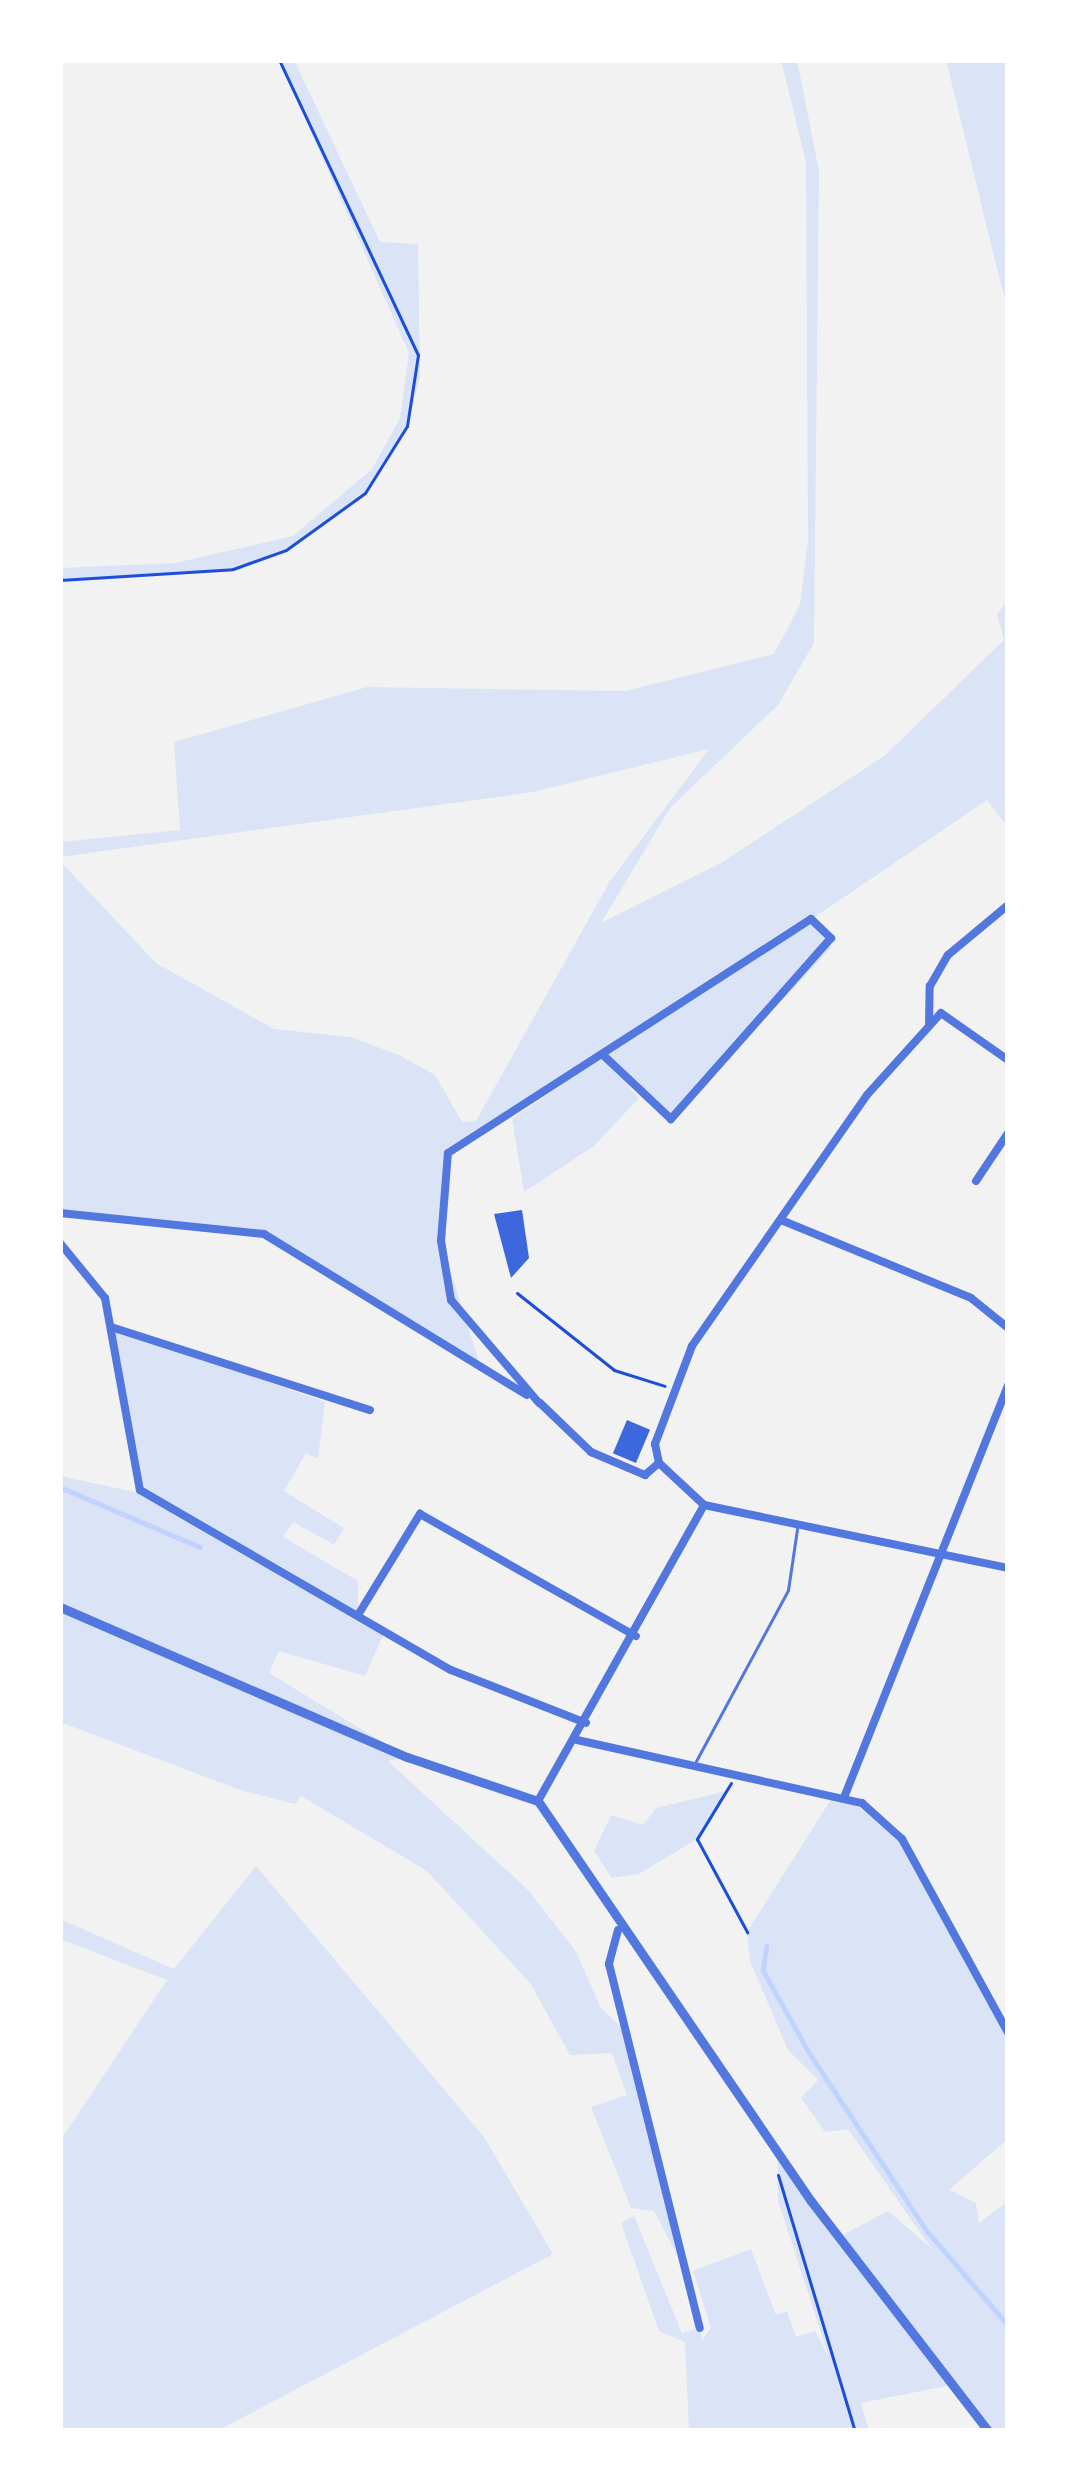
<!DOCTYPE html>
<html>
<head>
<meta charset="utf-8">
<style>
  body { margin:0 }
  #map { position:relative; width:1068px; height:2491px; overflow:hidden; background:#f2f2f2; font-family:"Source Serif 4",serif }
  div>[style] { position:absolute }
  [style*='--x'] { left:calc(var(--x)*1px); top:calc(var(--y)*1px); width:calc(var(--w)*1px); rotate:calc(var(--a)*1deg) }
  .green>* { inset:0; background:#dbe4f7 }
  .stream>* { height:4.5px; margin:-2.25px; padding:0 2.25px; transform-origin:2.25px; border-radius:2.25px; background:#bfd3fe }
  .building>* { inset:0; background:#3d67dc; transform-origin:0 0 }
  .path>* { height:3px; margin:-1.5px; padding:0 1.5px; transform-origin:1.5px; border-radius:1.5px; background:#1d4ed8 }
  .service>* { height:3px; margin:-1.5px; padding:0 1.5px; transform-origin:1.5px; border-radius:1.5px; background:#5277de }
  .minor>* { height:8px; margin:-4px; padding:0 4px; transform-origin:4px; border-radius:4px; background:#5277de }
  .tertiary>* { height:9px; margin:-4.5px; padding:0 4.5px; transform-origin:4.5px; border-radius:4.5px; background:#5277de }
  span { translate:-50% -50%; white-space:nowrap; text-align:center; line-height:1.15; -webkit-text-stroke:12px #fff; paint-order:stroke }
  .frame { position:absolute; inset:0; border:63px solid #fff; pointer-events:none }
</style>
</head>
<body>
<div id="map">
  <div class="green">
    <div style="clip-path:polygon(279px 60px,294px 60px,380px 242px,418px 244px,420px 377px,407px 426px,365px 493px,286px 550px,233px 569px,60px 580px,60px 568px,175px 563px,293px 536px,372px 469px,400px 418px,409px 353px)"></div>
    <div style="clip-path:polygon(781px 60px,797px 60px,819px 171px,814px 643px,778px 705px,670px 808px,601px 923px,721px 863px,884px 756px,1004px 640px,997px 614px,1008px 600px,1008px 827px,987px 800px,812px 919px,831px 948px,671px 1119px,603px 1055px,448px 1153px,441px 1241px,481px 1368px,264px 1235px,60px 1213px,60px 861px,156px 963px,274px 1029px,351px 1037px,401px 1056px,435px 1075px,462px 1122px,476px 1121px,610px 881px,709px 749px,533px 792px,60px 857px,60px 842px,180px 830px,174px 742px,367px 687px,625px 691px,774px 654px,800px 605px,808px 541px,806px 162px)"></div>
    <div style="clip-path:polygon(946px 60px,1008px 60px,1008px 308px,1000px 281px)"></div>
    <div style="clip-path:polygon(602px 1058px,639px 1098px,594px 1146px,524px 1192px,512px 1119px)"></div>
    <div style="clip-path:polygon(111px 1327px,325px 1402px,318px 1459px,306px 1453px,284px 1491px,344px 1528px,334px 1545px,293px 1522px,283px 1537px,358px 1581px,358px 1615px,385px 1631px,365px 1676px,279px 1651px,269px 1673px,407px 1757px,388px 1761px,528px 1890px,575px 1950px,601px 2008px,629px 2034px,677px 2255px,654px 2211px,631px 2208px,591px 2107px,627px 2095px,612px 2053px,570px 2055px,530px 1983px,427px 1871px,301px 1796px,295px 1804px,240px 1790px,60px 1722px,60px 1476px,144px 1494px)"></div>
    <div style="clip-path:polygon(726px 1791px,697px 1839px,639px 1874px,612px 1878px,594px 1851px,611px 1815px,643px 1825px,656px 1808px)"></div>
    <div style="clip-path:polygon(835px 1793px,893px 1828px,1008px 2033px,1008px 2139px,949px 2190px,976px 2203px,979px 2223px,1008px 2201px,1008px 2431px,988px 2431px,952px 2385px,861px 2403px,869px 2431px,689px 2431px,685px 2342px,659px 2331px,621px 2223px,634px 2216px,682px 2333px,700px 2328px,702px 2341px,711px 2328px,693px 2271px,751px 2249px,776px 2315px,787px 2311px,796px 2337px,815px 2331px,829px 2357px,778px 2201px,777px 2151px,839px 2237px,888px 2211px,931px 2248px,848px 2129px,825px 2132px,801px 2098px,818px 2080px,788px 2050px,750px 1961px,747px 1932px)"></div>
    <div style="clip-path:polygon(256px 1866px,484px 2137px,553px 2254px,217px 2431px,60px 2431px,60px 2141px,167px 1980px,60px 1939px,60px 1919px,174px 1969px)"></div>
  </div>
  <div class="stream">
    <div style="--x:60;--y:1487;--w:152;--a:23.2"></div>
    <div style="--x:767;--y:1946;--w:24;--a:99"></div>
    <div style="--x:763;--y:1970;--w:96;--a:60.8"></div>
    <div style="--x:810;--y:2054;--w:214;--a:56.5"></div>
    <div style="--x:928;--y:2232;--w:123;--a:49.3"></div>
  </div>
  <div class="building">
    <div style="clip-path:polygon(522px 1210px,529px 1258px,511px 1278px,494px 1214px)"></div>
    <div style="left:627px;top:1420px;width:25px;height:36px;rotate:23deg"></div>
  </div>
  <div class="path">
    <div style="--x:60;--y:580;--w:173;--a:-3.6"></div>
    <div style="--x:233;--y:569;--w:56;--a:-19.7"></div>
    <div style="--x:286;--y:550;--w:97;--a:-35.8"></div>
    <div style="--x:365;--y:493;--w:79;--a:-57.9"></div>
    <div style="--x:407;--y:426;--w:72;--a:-81.2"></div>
    <div style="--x:418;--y:355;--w:326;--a:-115.2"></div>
    <div style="--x:517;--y:1293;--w:124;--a:38.4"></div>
    <div style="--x:614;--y:1370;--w:53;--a:17.4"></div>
    <div style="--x:731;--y:1783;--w:66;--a:121.3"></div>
    <div style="--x:697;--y:1839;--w:106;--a:61.7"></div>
    <div style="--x:778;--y:2175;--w:267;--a:73.3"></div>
  </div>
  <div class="service">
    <div style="--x:696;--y:1761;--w:194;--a:-61.7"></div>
    <div style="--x:788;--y:1590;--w:62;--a:-81.6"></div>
  </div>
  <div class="minor">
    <div style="--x:929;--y:1025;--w:39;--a:-89"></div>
    <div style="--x:930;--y:986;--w:36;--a:-60"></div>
    <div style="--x:948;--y:955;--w:78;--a:-39.8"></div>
    <div style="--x:1008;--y:1060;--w:82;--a:-145"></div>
    <div style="--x:941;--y:1013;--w:110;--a:132.1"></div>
    <div style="--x:867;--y:1095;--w:306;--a:124.9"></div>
    <div style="--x:692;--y:1346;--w:105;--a:110.7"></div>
    <div style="--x:655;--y:1444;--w:19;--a:78"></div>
    <div style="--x:659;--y:1463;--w:62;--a:43"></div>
    <div style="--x:704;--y:1505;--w:310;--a:11.7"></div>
    <div style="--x:976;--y:1181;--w:58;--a:-56.3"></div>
    <div style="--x:60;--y:1213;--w:205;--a:5.9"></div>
    <div style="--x:264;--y:1234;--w:308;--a:31.5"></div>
    <div style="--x:781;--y:1220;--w:205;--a:22.3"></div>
    <div style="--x:971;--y:1298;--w:48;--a:39"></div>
    <div style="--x:60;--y:1243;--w:71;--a:50.7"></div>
    <div style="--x:105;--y:1298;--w:195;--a:79.7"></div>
    <div style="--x:140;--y:1490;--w:359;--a:30.1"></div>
    <div style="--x:451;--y:1670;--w:145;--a:21.4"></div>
    <div style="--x:111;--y:1327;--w:272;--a:17.8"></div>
    <div style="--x:539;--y:1403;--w:135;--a:-130.5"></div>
    <div style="--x:451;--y:1300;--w:60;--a:-99.6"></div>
    <div style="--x:441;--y:1241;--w:88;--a:-85.5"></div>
    <div style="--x:448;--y:1153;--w:432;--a:-32.8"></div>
    <div style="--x:811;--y:919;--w:28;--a:44"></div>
    <div style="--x:831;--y:938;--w:242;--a:131.5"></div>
    <div style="--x:671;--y:1119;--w:93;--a:-136.7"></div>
    <div style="--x:540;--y:1403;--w:71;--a:43.9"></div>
    <div style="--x:591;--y:1452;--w:59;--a:23.1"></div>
    <div style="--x:645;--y:1475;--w:18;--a:-41"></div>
    <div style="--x:358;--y:1615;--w:119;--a:-58.5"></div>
    <div style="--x:420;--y:1514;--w:248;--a:29.5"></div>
    <div style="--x:577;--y:1740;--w:292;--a:12.5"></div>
    <div style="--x:862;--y:1803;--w:54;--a:42"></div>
    <div style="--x:902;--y:1839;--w:221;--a:61.3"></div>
    <div style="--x:845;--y:1795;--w:441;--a:-68.3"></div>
    <div style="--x:538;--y:1801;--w:339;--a:-60.7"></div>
    <div style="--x:618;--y:1930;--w:35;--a:105"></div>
    <div style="--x:609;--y:1964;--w:375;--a:76"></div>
  </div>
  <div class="tertiary">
    <div style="--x:60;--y:1607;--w:378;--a:23.4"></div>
    <div style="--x:407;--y:1757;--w:138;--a:18.6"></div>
    <div style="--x:538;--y:1801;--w:484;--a:55.7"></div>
    <div style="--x:811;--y:2201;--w:290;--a:52.4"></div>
  </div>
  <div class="frame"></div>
</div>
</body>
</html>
